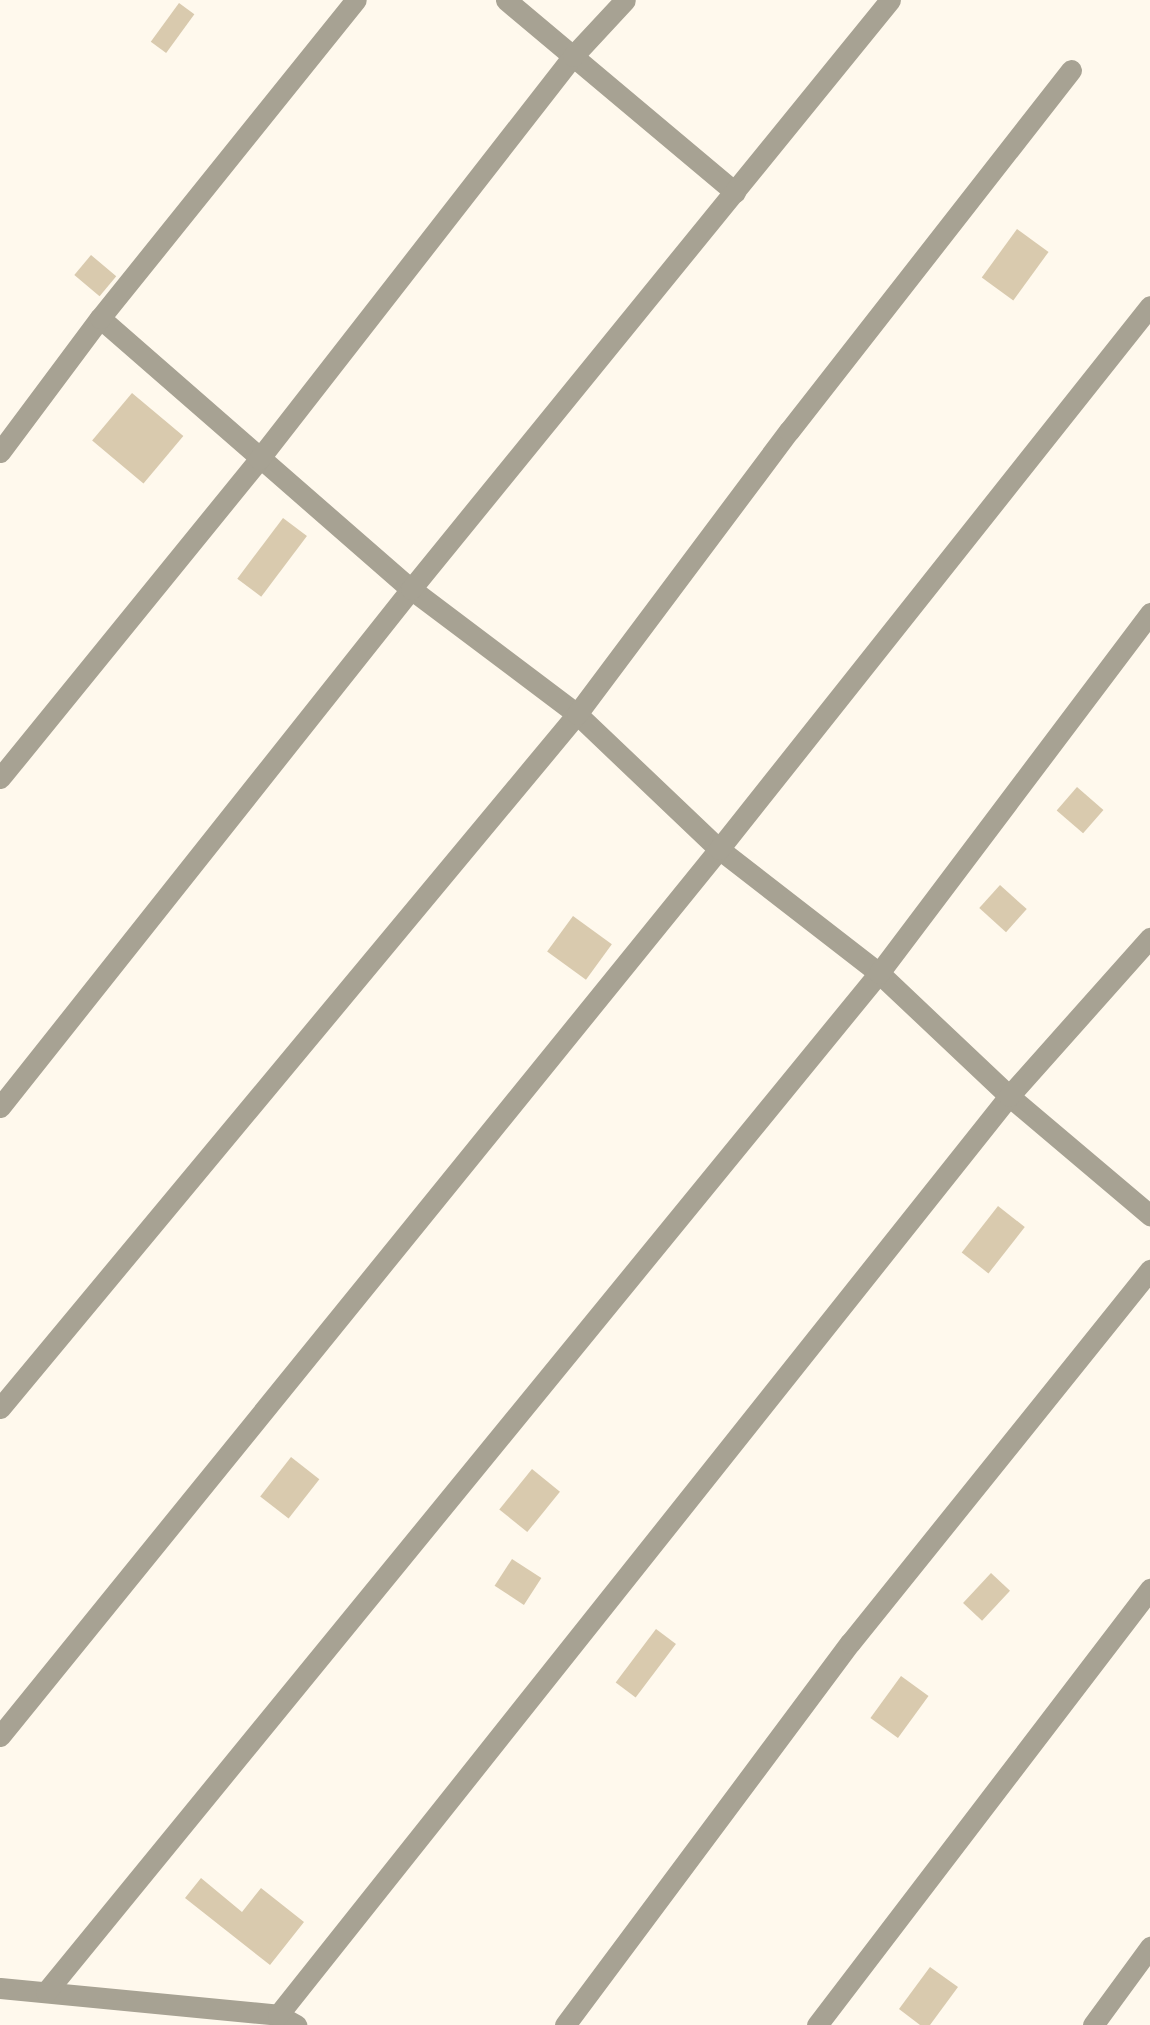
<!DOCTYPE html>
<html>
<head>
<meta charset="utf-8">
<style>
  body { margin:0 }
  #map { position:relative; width:1150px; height:2025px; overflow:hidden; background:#fff9ed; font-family:"Asap Condensed",sans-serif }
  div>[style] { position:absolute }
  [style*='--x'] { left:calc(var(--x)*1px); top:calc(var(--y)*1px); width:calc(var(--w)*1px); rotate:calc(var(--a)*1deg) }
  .building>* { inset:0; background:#d9caae; transform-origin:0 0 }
  .street>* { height:21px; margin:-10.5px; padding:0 10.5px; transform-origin:10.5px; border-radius:10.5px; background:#a7a293 }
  span { translate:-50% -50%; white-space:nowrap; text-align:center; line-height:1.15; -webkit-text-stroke:6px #fff9ed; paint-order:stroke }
</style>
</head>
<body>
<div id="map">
  <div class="building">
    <div style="left:179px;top:3px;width:19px;height:48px;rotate:36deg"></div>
    <div style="left:1017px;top:229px;width:39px;height:60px;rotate:36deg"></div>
    <div style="left:91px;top:255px;width:33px;height:26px;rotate:40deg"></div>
    <div style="left:132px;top:393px;width:67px;height:62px;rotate:40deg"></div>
    <div style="left:283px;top:518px;width:30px;height:76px;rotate:37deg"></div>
    <div style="left:1077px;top:787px;width:35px;height:31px;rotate:41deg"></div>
    <div style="left:1000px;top:885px;width:36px;height:31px;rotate:42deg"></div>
    <div style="left:573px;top:916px;width:48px;height:44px;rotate:36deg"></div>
    <div style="left:998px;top:1206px;width:34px;height:59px;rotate:38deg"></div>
    <div style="left:291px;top:1457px;width:36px;height:50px;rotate:38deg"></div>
    <div style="left:532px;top:1469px;width:36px;height:52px;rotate:39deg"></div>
    <div style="left:512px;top:1559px;width:35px;height:32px;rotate:33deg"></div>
    <div style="left:991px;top:1573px;width:26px;height:41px;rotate:43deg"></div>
    <div style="left:656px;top:1629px;width:25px;height:67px;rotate:37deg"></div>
    <div style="left:901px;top:1676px;width:34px;height:52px;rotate:36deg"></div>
    <div style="clip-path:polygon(201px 1878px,242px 1912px,261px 1888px,304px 1922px,270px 1965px,185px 1898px)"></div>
    <div style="clip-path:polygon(930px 1967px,958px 1987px,930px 2025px,920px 2025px,899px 2009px)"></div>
  </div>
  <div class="street">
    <div style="--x:506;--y:0;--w:299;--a:40"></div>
    <div style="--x:100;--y:318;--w:413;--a:41.1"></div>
    <div style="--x:411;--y:589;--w:208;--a:37"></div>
    <div style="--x:577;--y:714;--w:196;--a:43.6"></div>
    <div style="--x:719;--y:849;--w:202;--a:37.8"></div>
    <div style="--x:879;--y:973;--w:179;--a:43.4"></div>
    <div style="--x:1009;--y:1096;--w:185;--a:40.2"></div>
    <div style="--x:0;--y:452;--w:167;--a:-53.3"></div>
    <div style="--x:100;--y:318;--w:408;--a:-51.2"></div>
    <div style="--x:0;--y:778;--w:411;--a:-50.9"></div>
    <div style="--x:259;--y:459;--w:511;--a:-52.08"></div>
    <div style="--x:573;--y:56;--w:76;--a:-47.1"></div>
    <div style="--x:0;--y:1107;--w:661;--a:-51.57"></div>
    <div style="--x:411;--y:589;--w:759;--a:-50.88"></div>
    <div style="--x:0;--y:1408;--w:903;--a:-50.26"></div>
    <div style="--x:577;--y:714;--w:354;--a:-53.2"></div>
    <div style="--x:789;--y:431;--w:458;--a:-52"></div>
    <div style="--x:0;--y:1736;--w:1142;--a:-50.97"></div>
    <div style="--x:719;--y:849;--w:693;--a:-51.56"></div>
    <div style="--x:0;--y:1988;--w:279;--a:5.5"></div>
    <div style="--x:278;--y:2015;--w:21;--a:29"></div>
    <div style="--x:46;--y:1992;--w:1316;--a:-50.74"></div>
    <div style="--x:879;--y:973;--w:451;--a:-53"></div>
    <div style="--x:278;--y:2015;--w:1174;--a:-51.5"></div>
    <div style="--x:1009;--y:1096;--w:212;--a:-48.3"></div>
    <div style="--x:565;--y:2025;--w:477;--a:-53.3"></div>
    <div style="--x:850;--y:1643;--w:479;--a:-51.2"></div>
    <div style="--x:817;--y:2025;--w:549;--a:-52.63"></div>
    <div style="--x:1093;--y:2025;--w:97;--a:-53.8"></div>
  </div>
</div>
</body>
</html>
